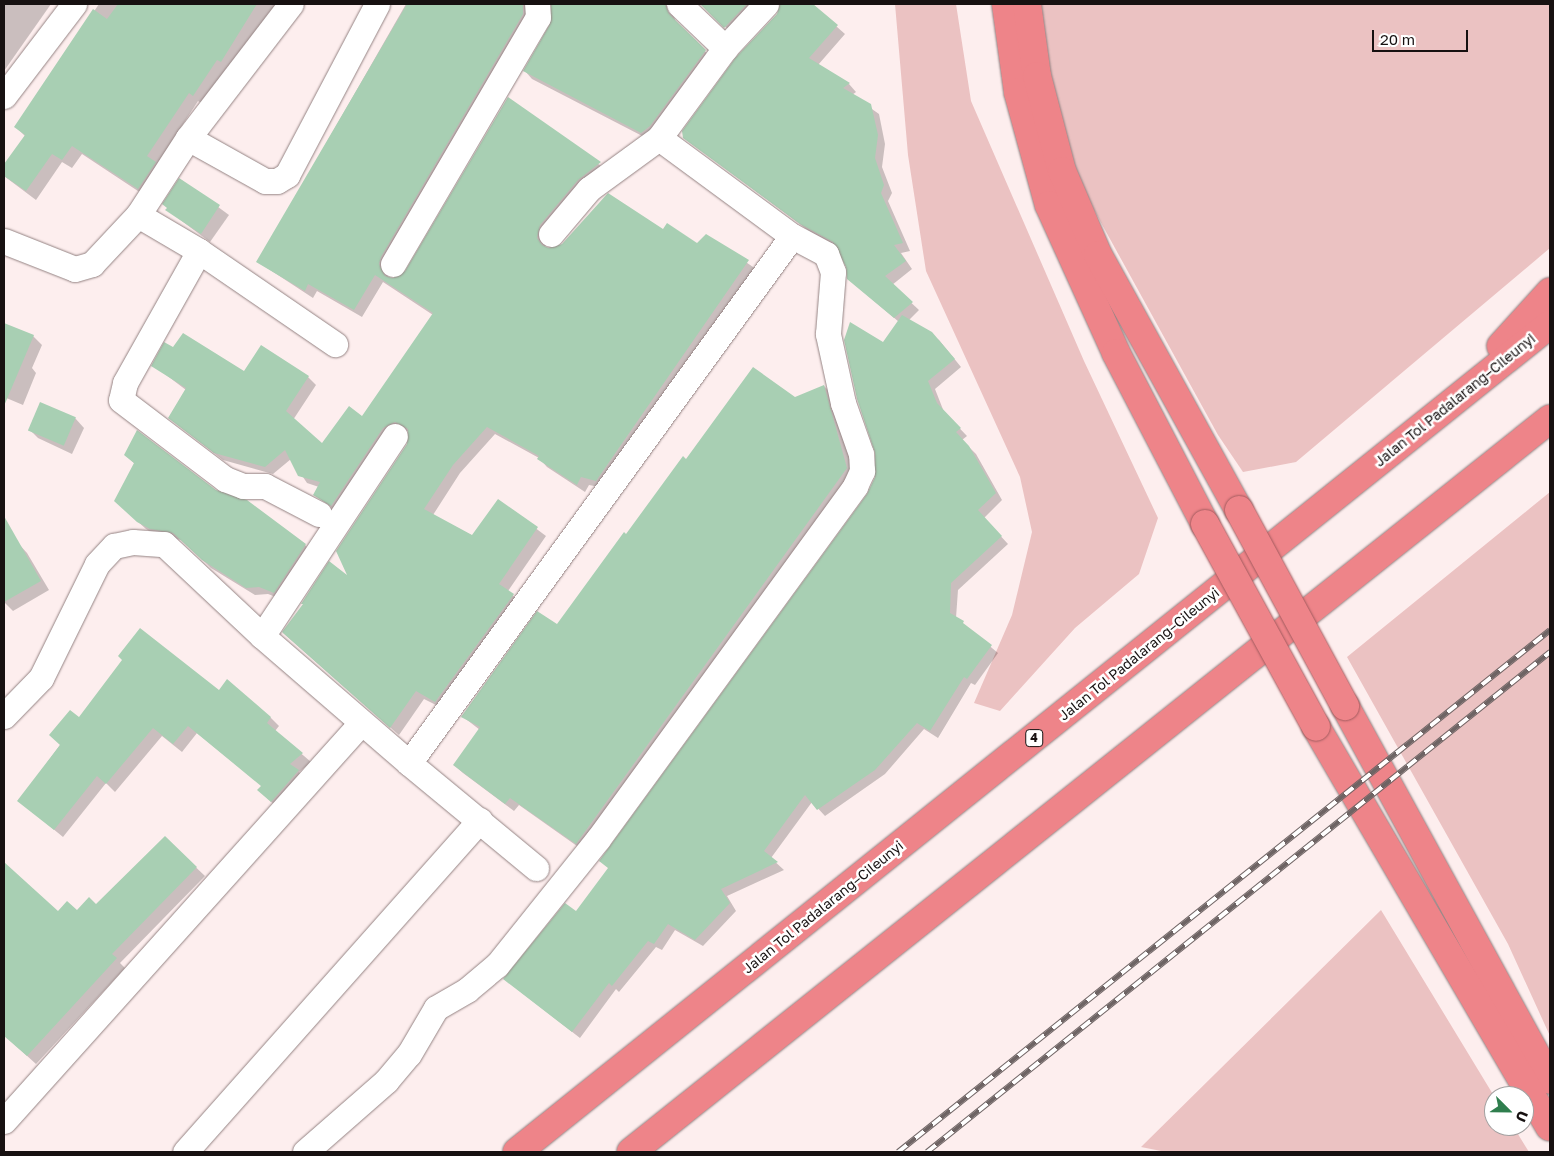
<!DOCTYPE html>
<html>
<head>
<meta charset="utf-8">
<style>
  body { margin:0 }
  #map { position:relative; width:1554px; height:1156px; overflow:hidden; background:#fdeeee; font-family:"Golos Text",sans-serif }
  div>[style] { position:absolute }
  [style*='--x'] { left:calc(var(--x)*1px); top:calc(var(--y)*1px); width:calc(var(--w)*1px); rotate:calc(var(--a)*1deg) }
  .green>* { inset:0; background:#ebc2c2 }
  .shadow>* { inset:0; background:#0003 }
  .building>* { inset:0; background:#a8cfb3; transform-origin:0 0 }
  .roads { filter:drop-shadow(0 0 1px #948383) drop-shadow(0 0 1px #948383) }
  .street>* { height:25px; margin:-12.5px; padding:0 12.5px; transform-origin:12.5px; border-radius:12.5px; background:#fff }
  .highway>* { height:28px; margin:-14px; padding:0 14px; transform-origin:14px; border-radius:14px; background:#ee8489 }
  .rail>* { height:5.5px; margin-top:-2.75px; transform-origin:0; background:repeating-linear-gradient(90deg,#fff 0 11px,#6e6464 0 22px); box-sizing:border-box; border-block:1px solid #6e6464 }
  .bridges { filter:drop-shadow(0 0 1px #a35c5f) drop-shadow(0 0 1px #a35c5f) }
  .highway-bridge>* { height:28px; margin:-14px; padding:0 14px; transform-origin:14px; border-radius:14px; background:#ee8489 }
  span { translate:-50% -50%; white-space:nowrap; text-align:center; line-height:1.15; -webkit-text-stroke:5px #fff; paint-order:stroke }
  .shield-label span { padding:1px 4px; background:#fff; border:1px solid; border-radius:4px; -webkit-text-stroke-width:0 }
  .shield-label { font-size:12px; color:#171111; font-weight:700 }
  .street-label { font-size:14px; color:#171111 }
  .frame { position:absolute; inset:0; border:5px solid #171111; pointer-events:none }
  .north { position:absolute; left:1484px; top:1086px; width:50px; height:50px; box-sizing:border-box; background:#fff; border:1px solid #a2a0a0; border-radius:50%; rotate:113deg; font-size:14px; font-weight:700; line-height:20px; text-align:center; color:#171111 }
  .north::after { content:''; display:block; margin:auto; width:18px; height:22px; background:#2f7e4e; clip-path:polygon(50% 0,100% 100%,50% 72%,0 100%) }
  .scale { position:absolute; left:1372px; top:30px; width:96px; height:22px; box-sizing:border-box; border:2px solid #171111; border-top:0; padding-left:6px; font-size:15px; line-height:18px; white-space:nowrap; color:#171111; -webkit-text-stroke:4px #fff; paint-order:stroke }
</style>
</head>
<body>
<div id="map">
  <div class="green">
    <div style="clip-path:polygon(895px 4px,956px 4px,971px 101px,1084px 361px,1158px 518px,1139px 574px,1075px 628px,1000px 711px,974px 703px,1012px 615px,1032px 532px,1020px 477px,926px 271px,908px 155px)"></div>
    <div style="clip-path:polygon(1039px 4px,1550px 4px,1550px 248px,1296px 462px,1243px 472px,1218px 435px,1083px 190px,1056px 107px)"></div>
    <div style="clip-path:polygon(1550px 492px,1550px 1036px,1508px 944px,1347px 657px)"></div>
    <div style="clip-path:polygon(1381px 910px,1494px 1096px,1494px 1126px,1513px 1126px,1529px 1152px,1166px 1152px,1141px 1147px)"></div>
  </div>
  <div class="shadow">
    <div style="clip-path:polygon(4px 4px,51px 4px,4px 71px)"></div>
    <div style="clip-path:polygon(99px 4px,276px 4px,203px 104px,198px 101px,157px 164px,147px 197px,82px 154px,72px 168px,62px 162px,36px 200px,4px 176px,4px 167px,25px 136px,16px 127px)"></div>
    <div style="clip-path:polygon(406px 4px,534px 4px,388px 265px,388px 277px,393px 280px,406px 272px,508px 99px,608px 171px,548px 233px,545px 248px,663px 230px,697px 245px,706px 235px,756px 269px,604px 488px,589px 485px,585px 492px,547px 467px,539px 458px,495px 434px,460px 473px,433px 515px,473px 536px,498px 500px,546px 536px,508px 591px,521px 603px,444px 709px,424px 699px,399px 735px,283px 633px,351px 579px,408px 444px,409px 432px,404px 429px,339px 513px,315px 495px,319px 487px,307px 483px,291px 459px,273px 474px,223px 460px,178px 425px,170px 417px,186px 390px,153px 365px,174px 349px,244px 372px,308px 377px,316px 385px,293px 420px,322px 445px,362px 418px,433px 315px,383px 282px,362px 317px,317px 291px,313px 298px,258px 262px)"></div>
    <div style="clip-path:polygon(551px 4px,676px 4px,672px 10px,676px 23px,713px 59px,650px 140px,532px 79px,525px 71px,554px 16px)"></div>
    <div style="clip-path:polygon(701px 4px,762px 4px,733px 34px)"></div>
    <div style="clip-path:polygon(780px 4px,811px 4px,845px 34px,818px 65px,849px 84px,856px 92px,852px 95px,879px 114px,885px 144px,882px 167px,892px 193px,888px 201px,910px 251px,901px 253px,912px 269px,892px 285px,919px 310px,909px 320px,939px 340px,961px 367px,935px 389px,944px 412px,967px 436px,962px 440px,976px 454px,1002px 500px,984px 518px,1008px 544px,958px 590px,956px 618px,998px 653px,975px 685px,971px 683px,938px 738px,924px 729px,885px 774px,825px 816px,812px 802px,771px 858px,784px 870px,727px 896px,736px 911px,703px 946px,675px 930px,662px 950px,656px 947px,619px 992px,616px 989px,580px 1038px,504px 979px,576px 913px,609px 869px,869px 493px,878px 471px,883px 344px,899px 322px,848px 279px,848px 266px,837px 246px,809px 231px,684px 137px,778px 14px)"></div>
    <div style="clip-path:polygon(180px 179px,229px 215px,210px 242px,167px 210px)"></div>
    <div style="clip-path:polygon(4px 325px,33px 336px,42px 345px,32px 368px,36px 373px,23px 405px,4px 397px)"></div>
    <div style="clip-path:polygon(824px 386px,832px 394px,855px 466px,584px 851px,519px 805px,514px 811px,463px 773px,454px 765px,480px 730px,462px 716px,557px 626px,687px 461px,795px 399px)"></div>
    <div style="clip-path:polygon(75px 418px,84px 428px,72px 454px,38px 438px,29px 429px)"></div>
    <div style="clip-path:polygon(125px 455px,216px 492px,305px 545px,312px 552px,281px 599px,268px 594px,255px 595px,211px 568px,182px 540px,158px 536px,146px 529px,123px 508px,135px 464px)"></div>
    <div style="clip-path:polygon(18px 543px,27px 553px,49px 590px,13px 611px,4px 602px,4px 552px)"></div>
    <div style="clip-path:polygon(227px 681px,271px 718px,279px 726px,275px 731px,311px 762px,299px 772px,307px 780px,280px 810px,267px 798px,262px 786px,197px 733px,182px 752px,162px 736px,115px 792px,106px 783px,63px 837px,19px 801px,79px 719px,220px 691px)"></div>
    <div style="clip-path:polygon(165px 838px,205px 876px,120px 963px,125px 968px,36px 1064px,4px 1035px,4px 991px,25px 967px,4px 947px,4px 864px,58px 913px,77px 912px,96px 905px)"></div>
  </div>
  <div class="building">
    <div style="clip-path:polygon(118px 4px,257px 4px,221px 62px,217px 60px,193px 96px,189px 93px,147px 156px,156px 162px,138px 189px,72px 146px,62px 160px,52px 154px,26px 191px,4px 176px,4px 164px,25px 135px,14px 127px,93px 9px,107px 19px)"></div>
    <div style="clip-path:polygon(407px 4px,523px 4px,523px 14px,381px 257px,379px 264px,385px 276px,393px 278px,405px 271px,508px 97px,601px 162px,578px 180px,540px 225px,537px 238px,542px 245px,549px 248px,562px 244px,608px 193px,663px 229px,667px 223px,697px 243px,706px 234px,749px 260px,596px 481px,581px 477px,577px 485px,537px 459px,539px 456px,487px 427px,453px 465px,424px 509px,472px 535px,498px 499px,538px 527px,499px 584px,514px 594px,435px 702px,416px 691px,390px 728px,282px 632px,303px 604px,301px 604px,329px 561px,347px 575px,336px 551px,407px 444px,408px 429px,395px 422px,383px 428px,331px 506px,313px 495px,320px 482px,298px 476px,285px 450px,265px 467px,214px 453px,168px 418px,186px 388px,151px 366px,164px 342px,173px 347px,183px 333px,244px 371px,261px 345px,309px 376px,286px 411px,322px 443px,349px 406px,362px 416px,433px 313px,375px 275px,354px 310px,308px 284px,305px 291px,256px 262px)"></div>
    <div style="clip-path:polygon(551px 4px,665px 4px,669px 14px,706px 50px,650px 126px,641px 133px,523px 71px,550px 24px)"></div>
    <div style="clip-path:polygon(700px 4px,747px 4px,724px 28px)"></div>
    <div style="clip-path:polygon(780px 4px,813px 4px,838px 25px,809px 58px,850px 83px,843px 88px,871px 104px,878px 135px,875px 158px,884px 185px,881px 193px,903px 243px,894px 245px,906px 261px,885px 276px,913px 302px,894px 318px,847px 279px,846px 267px,833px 242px,800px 224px,683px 138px,682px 131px,736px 57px,777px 14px)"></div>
    <div style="clip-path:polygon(179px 178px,220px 205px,201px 234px,165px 210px,167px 208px,162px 204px)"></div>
    <div style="clip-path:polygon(902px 315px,932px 332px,955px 359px,928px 381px,937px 403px,961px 428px,956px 432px,969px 446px,996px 493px,978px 510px,1002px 536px,951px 583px,950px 613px,964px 621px,963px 623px,992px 645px,967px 679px,964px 677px,930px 731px,917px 723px,875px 770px,817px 810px,805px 795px,764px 851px,778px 862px,721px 889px,730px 903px,695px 940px,668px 924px,654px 944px,648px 941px,612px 986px,609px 983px,572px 1032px,503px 979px,565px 903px,576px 911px,608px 868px,599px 861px,867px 494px,875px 477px,875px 453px,857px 399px,844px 340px,850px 322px,883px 342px)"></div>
    <div style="clip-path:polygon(4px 323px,34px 335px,4px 406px)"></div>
    <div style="clip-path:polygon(753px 367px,795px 397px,824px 385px,847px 468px,576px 844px,510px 798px,505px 804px,453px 765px,480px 727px,461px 717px,537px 611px,557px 624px,624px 532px,626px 534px,683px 456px,686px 459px)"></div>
    <div style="left:40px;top:402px;width:39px;height:31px;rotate:23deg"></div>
    <div style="clip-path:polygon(137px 430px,216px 490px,247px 500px,306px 544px,274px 593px,259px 587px,246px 588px,202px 560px,173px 533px,150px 529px,137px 522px,114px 501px,134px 463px,124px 455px)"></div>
    <div style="clip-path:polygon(4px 516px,41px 581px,4px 602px)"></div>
    <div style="clip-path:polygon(140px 628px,219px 690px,227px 679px,271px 717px,267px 723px,303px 753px,290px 764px,299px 770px,271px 802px,257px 790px,261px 786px,188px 726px,173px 744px,153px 728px,106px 784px,97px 776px,54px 830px,17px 801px,60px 745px,49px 735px,70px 710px,79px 717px,122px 660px,118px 656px)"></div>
    <div style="clip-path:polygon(165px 836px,197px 867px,112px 954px,117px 958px,27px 1056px,4px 1036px,4px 862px,58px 911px,67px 901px,77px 910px,89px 897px,96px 904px)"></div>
  </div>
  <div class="roads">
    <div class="street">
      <div style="--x:679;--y:4;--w:64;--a:43.7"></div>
      <div style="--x:4;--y:96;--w:116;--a:-52.7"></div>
      <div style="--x:188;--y:138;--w:88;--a:29.2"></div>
      <div style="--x:265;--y:181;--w:12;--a:0"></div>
      <div style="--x:277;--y:181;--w:12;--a:-31"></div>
      <div style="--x:287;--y:175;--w:193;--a:-62.2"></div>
      <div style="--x:138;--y:215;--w:71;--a:30.5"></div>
      <div style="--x:199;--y:251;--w:165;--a:34.4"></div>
      <div style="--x:551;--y:234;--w:59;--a:-49.8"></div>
      <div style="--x:589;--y:189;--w:87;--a:-36.1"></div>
      <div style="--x:4;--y:241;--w:76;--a:21.5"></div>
      <div style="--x:75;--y:269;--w:18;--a:-16"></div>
      <div style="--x:92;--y:264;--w:67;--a:-46.8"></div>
      <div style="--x:138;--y:215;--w:92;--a:-57"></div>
      <div style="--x:188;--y:138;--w:169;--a:-52.5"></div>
      <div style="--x:199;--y:251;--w:151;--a:119.3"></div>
      <div style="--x:125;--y:383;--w:17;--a:103"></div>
      <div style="--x:121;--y:400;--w:131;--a:37.2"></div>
      <div style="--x:225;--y:479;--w:19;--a:21"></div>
      <div style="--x:243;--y:486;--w:22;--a:0"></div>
      <div style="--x:265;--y:486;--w:61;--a:27.4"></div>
      <div style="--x:393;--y:264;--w:286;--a:-59.6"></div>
      <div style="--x:538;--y:17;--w:13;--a:-94"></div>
      <div style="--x:262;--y:636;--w:240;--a:-56.4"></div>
      <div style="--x:4;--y:716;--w:53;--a:-45.8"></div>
      <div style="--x:41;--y:678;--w:127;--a:-63.8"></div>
      <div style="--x:97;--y:564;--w:25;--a:-47"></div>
      <div style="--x:114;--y:546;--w:19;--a:-12"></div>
      <div style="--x:133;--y:542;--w:31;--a:4"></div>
      <div style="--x:164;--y:544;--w:134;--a:43.2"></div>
      <div style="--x:262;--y:636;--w:194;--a:40.8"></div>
      <div style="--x:409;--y:763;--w:651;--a:-53.99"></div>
      <div style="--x:409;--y:763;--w:165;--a:39.6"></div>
      <div style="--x:4;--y:1121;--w:535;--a:-48.11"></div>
      <div style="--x:185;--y:1152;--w:444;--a:-48.4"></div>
      <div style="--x:305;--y:1152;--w:108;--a:-41.2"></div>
      <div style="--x:386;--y:1081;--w:35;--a:-50"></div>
      <div style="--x:409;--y:1054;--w:53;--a:-59.6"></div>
      <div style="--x:436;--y:1008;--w:36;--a:-30"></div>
      <div style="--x:467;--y:990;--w:39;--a:-40"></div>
      <div style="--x:497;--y:965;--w:161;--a:-51.3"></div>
      <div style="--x:598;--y:839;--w:437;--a:-53.9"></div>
      <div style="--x:855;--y:486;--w:17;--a:-65"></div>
      <div style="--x:862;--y:471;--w:17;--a:-93"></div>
      <div style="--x:861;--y:454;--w:54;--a:-109.4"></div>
      <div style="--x:843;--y:403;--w:71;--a:-102.3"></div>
      <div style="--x:828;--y:334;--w:62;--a:-85.4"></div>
      <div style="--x:833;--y:272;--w:19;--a:-111"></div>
      <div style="--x:826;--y:254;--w:38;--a:-152"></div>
      <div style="--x:792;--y:236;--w:165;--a:-143.6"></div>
      <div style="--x:659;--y:138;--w:112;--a:-53.7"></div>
      <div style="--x:725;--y:48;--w:60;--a:-47"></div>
    </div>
    <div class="highway">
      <div style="--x:1006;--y:4;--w:89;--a:82.2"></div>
      <div style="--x:1018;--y:92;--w:117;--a:74.7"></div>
      <div style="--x:1049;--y:205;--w:162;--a:65.6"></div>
      <div style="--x:1116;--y:353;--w:193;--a:62.5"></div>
      <div style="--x:1027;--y:4;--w:73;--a:82.1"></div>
      <div style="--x:1037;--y:76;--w:98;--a:75.3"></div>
      <div style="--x:1062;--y:171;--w:91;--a:66.8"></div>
      <div style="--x:1098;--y:255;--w:291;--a:61.1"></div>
      <div style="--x:1501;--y:346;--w:73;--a:-47.8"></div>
      <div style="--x:1345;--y:706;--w:426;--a:61.3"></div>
      <div style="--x:1316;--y:727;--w:463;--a:59.7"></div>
      <div style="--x:517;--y:1152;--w:1324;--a:-38.71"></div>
      <div style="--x:631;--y:1152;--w:1176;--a:-38.58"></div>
    </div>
  </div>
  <div class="rail">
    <div style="--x:898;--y:1152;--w:835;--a:-38.68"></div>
    <div style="--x:927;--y:1152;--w:799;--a:-38.75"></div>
  </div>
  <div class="bridges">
    <div class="highway-bridge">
      <div style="--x:1239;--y:510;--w:223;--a:61.6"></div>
      <div style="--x:1205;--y:524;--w:231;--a:61.3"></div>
    </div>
  </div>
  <div class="shield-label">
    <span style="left:1034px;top:738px">4</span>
  </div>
  <div class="street-label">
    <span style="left:1455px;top:400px;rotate:-39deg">Jalan Tol Padalarang–Cileunyi</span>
    <span style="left:1139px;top:654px;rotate:-39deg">Jalan Tol Padalarang–Cileunyi</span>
    <span style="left:823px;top:907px;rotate:-39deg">Jalan Tol Padalarang–Cileunyi</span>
  </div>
  <div class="frame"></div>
  <div class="north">U</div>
  <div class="scale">20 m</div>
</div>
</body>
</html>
